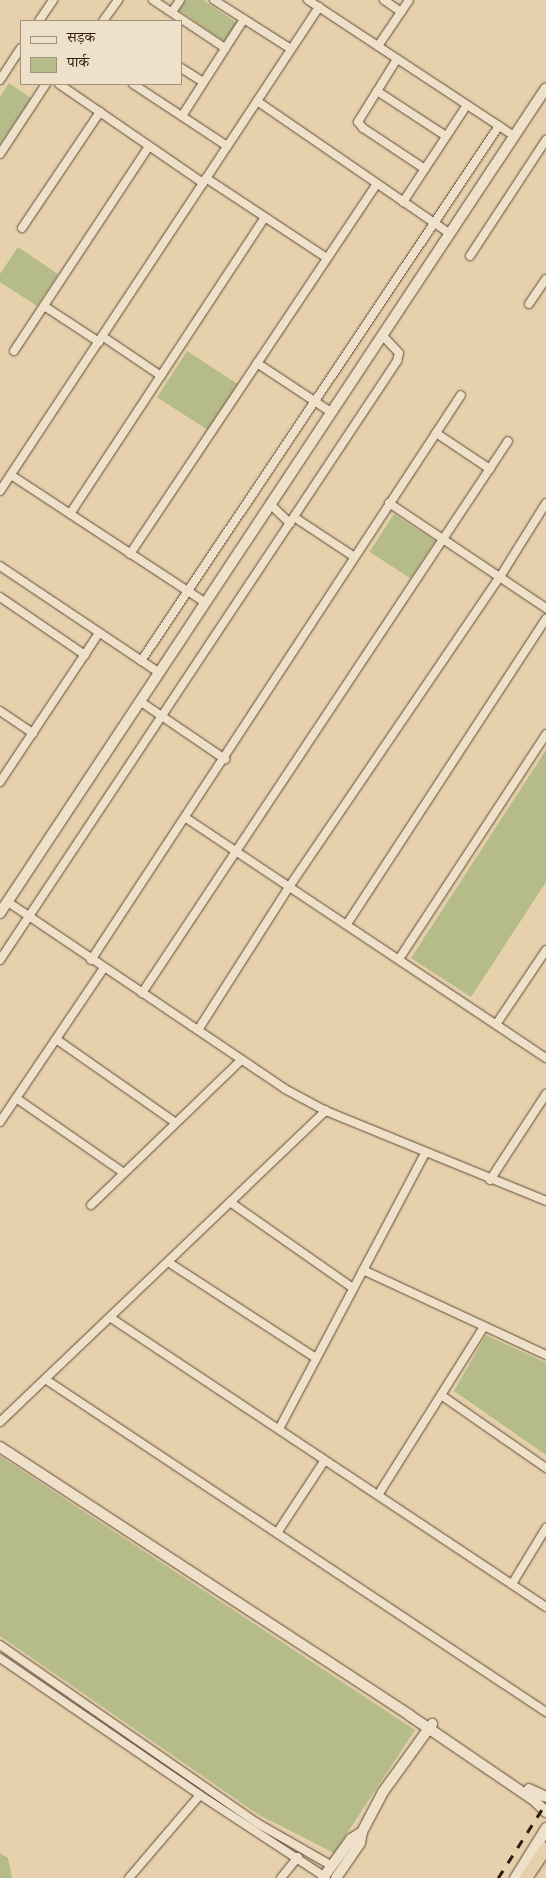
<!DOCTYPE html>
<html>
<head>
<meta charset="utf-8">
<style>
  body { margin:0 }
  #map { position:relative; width:546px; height:1878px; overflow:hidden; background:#e7d1ac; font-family:"IM FELL DW Pica","Noto Serif Devanagari",serif }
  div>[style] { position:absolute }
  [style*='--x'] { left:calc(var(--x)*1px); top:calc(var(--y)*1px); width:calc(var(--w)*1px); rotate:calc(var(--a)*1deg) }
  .green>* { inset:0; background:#b6bc89; transform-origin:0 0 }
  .roads { filter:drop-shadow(0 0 1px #5d4a39) drop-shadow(0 0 1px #5d4a39) }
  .minor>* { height:8px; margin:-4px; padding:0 4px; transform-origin:4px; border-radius:4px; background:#efe1c9 }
  .tertiary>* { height:10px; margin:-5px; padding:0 5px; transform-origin:5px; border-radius:5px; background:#efe1c9 }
  .secondary>* { height:11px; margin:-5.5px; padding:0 5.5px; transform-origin:5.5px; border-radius:5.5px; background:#efe1c9 }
  .trunk>* { height:12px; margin:-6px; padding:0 6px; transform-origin:6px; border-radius:6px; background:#e7d1ac }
  .rail>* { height:2.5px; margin-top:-1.25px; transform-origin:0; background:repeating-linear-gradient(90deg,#2f1d13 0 9px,transparent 0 18px) }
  span { translate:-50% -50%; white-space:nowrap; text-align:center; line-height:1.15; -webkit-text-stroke:4px #efe1c9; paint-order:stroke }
  .legend { position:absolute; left:20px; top:20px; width:162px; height:65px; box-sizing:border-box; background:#efe1c9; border:1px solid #a29380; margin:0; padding:6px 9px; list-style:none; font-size:15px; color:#2f1d13 }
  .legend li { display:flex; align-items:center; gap:10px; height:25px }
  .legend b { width:25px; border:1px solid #a29380 }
</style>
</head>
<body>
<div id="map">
  <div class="green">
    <div style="clip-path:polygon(186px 0,203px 0,237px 23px,224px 41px,179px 10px)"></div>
    <div style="clip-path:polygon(9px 83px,31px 98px,0 144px,0 97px)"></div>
    <div style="clip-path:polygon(18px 247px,58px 274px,37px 306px,0 282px,0 274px)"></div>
    <div style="left:187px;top:351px;width:60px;height:55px;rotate:33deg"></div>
    <div style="left:394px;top:514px;width:49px;height:45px;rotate:33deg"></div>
    <div style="clip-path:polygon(546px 750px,546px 882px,471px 997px,411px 958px)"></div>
    <div style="clip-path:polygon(486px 1335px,546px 1363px,546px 1455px,454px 1391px)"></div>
    <div style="clip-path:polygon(0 1456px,415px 1730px,334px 1853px,259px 1815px,0 1636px)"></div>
    <div style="clip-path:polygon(0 1853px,8px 1858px,12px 1878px,0 1878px)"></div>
  </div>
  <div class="roads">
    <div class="minor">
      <div style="--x:153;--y:0;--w:87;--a:33.7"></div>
      <div style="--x:214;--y:0;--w:91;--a:32.5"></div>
      <div style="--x:308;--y:0;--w:247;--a:33.4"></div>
      <div style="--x:384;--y:0;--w:21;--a:35"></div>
      <div style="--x:172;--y:12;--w:14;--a:-56"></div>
      <div style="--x:39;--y:21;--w:25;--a:-56"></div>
      <div style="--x:103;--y:21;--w:26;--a:-54"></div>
      <div style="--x:378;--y:46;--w:55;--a:-56"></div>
      <div style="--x:397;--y:59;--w:74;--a:121.8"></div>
      <div style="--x:358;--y:122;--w:8;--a:50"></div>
      <div style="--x:363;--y:128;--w:74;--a:33.5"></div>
      <div style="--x:181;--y:68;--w:26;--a:32"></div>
      <div style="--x:0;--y:80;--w:38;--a:-57"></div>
      <div style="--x:59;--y:84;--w:175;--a:34.5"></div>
      <div style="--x:133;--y:84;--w:113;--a:33.4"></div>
      <div style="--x:377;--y:91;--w:82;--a:33.1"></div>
      <div style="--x:257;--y:101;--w:233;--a:34.5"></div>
      <div style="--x:182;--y:116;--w:115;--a:-57.4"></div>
      <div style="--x:0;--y:154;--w:84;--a:-56.7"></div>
      <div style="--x:206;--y:178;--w:145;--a:33.5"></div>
      <div style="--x:403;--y:202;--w:116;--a:-56.6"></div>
      <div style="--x:22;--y:228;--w:140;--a:-56.1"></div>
      <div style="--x:470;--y:256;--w:139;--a:-56.8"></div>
      <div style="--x:529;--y:304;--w:30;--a:-56"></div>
      <div style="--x:44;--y:306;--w:66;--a:33.2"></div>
      <div style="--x:102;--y:336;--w:71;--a:34.1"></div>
      <div style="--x:14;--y:351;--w:245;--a:-56.6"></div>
      <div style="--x:257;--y:363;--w:89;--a:33.5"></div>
      <div style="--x:436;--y:433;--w:65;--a:33.7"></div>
      <div style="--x:11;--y:475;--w:233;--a:33.3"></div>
      <div style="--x:0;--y:491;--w:580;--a:-56.61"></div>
      <div style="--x:389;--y:503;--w:189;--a:33.8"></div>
      <div style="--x:270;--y:504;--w:28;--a:44"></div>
      <div style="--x:70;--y:514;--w:355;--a:-56.7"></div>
      <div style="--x:294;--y:517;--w:71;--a:33.5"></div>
      <div style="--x:130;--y:554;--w:445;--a:-56.3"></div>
      <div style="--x:0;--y:566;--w:192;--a:33.8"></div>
      <div style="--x:0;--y:597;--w:103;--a:34.3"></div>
      <div style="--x:141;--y:661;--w:644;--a:-56.21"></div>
      <div style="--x:141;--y:702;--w:102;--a:34.2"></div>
      <div style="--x:0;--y:711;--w:40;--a:34"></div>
      <div style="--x:0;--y:782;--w:179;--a:-56.4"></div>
      <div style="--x:186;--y:818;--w:433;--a:33.7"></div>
      <div style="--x:8;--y:902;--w:334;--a:34"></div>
      <div style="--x:285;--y:1089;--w:47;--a:28.2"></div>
      <div style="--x:326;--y:1111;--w:238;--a:22.2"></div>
      <div style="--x:347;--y:924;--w:364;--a:-56.9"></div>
      <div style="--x:399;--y:959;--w:269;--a:-56.8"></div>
      <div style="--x:0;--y:960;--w:719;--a:-56.46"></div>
      <div style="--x:397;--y:361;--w:8;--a:-76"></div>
      <div style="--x:399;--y:353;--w:22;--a:-133"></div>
      <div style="--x:91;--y:960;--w:675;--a:-56.78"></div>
      <div style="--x:142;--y:993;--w:662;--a:-56.45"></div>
      <div style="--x:497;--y:1023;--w:88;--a:-56.1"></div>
      <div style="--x:198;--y:1030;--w:169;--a:-57.5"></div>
      <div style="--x:289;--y:887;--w:375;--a:-55.8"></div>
      <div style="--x:500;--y:577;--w:87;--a:-58.1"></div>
      <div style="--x:56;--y:1039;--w:146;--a:35"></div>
      <div style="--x:16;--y:1098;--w:131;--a:34.8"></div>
      <div style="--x:0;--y:1122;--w:186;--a:-56"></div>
      <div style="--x:490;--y:1180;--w:103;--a:-56.9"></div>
      <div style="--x:230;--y:1202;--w:150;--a:35"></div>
      <div style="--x:91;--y:1205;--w:209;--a:-44"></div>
      <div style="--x:168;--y:1262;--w:176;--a:33"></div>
      <div style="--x:363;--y:1270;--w:202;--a:24.9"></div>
      <div style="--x:111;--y:1318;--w:522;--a:33.6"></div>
      <div style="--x:45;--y:1379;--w:602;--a:33.61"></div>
      <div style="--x:441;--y:1395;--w:128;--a:34.8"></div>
      <div style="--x:0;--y:1422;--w:451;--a:-43.7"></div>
      <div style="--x:279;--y:1429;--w:312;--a:-62.1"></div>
      <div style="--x:378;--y:1495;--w:199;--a:-57.8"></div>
      <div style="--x:277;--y:1533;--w:87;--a:-56.7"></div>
      <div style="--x:512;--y:1584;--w:66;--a:-58.7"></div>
      <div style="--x:0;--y:1645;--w:313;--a:34.7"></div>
      <div style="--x:257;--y:1823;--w:86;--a:29.8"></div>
      <div style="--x:0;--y:1658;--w:242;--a:34.4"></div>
      <div style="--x:200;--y:1795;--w:148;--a:33.2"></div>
      <div style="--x:129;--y:1878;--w:109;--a:-49.5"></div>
      <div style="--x:281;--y:1878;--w:27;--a:-51"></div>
    </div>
    <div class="tertiary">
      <div style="--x:0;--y:913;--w:989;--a:-56.5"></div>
      <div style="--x:0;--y:1447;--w:489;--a:33.2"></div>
      <div style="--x:409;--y:1715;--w:153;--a:34.3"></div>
      <div style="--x:535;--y:1801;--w:16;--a:45"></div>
      <div style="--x:529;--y:1789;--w:19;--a:25"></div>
      <div style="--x:323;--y:1878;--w:48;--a:-54.3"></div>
      <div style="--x:351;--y:1839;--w:13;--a:-32"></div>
      <div style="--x:336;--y:1878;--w:42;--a:-55.6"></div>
      <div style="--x:360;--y:1843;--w:11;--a:-80"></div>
      <div style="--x:362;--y:1832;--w:45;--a:-62.3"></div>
      <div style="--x:383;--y:1792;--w:84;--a:-54.2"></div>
    </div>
    <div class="secondary">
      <div style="--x:515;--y:1878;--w:59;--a:-58.2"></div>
    </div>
    <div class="trunk">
      <div style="--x:526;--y:1878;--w:36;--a:-56"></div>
    </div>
  </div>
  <div class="rail">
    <div style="--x:498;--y:1878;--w:89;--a:-57.4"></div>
  </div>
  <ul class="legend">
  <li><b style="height:6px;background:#efe1c9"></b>सड़क</li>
  <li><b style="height:14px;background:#b6bc89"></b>पार्क</li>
  </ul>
</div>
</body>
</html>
